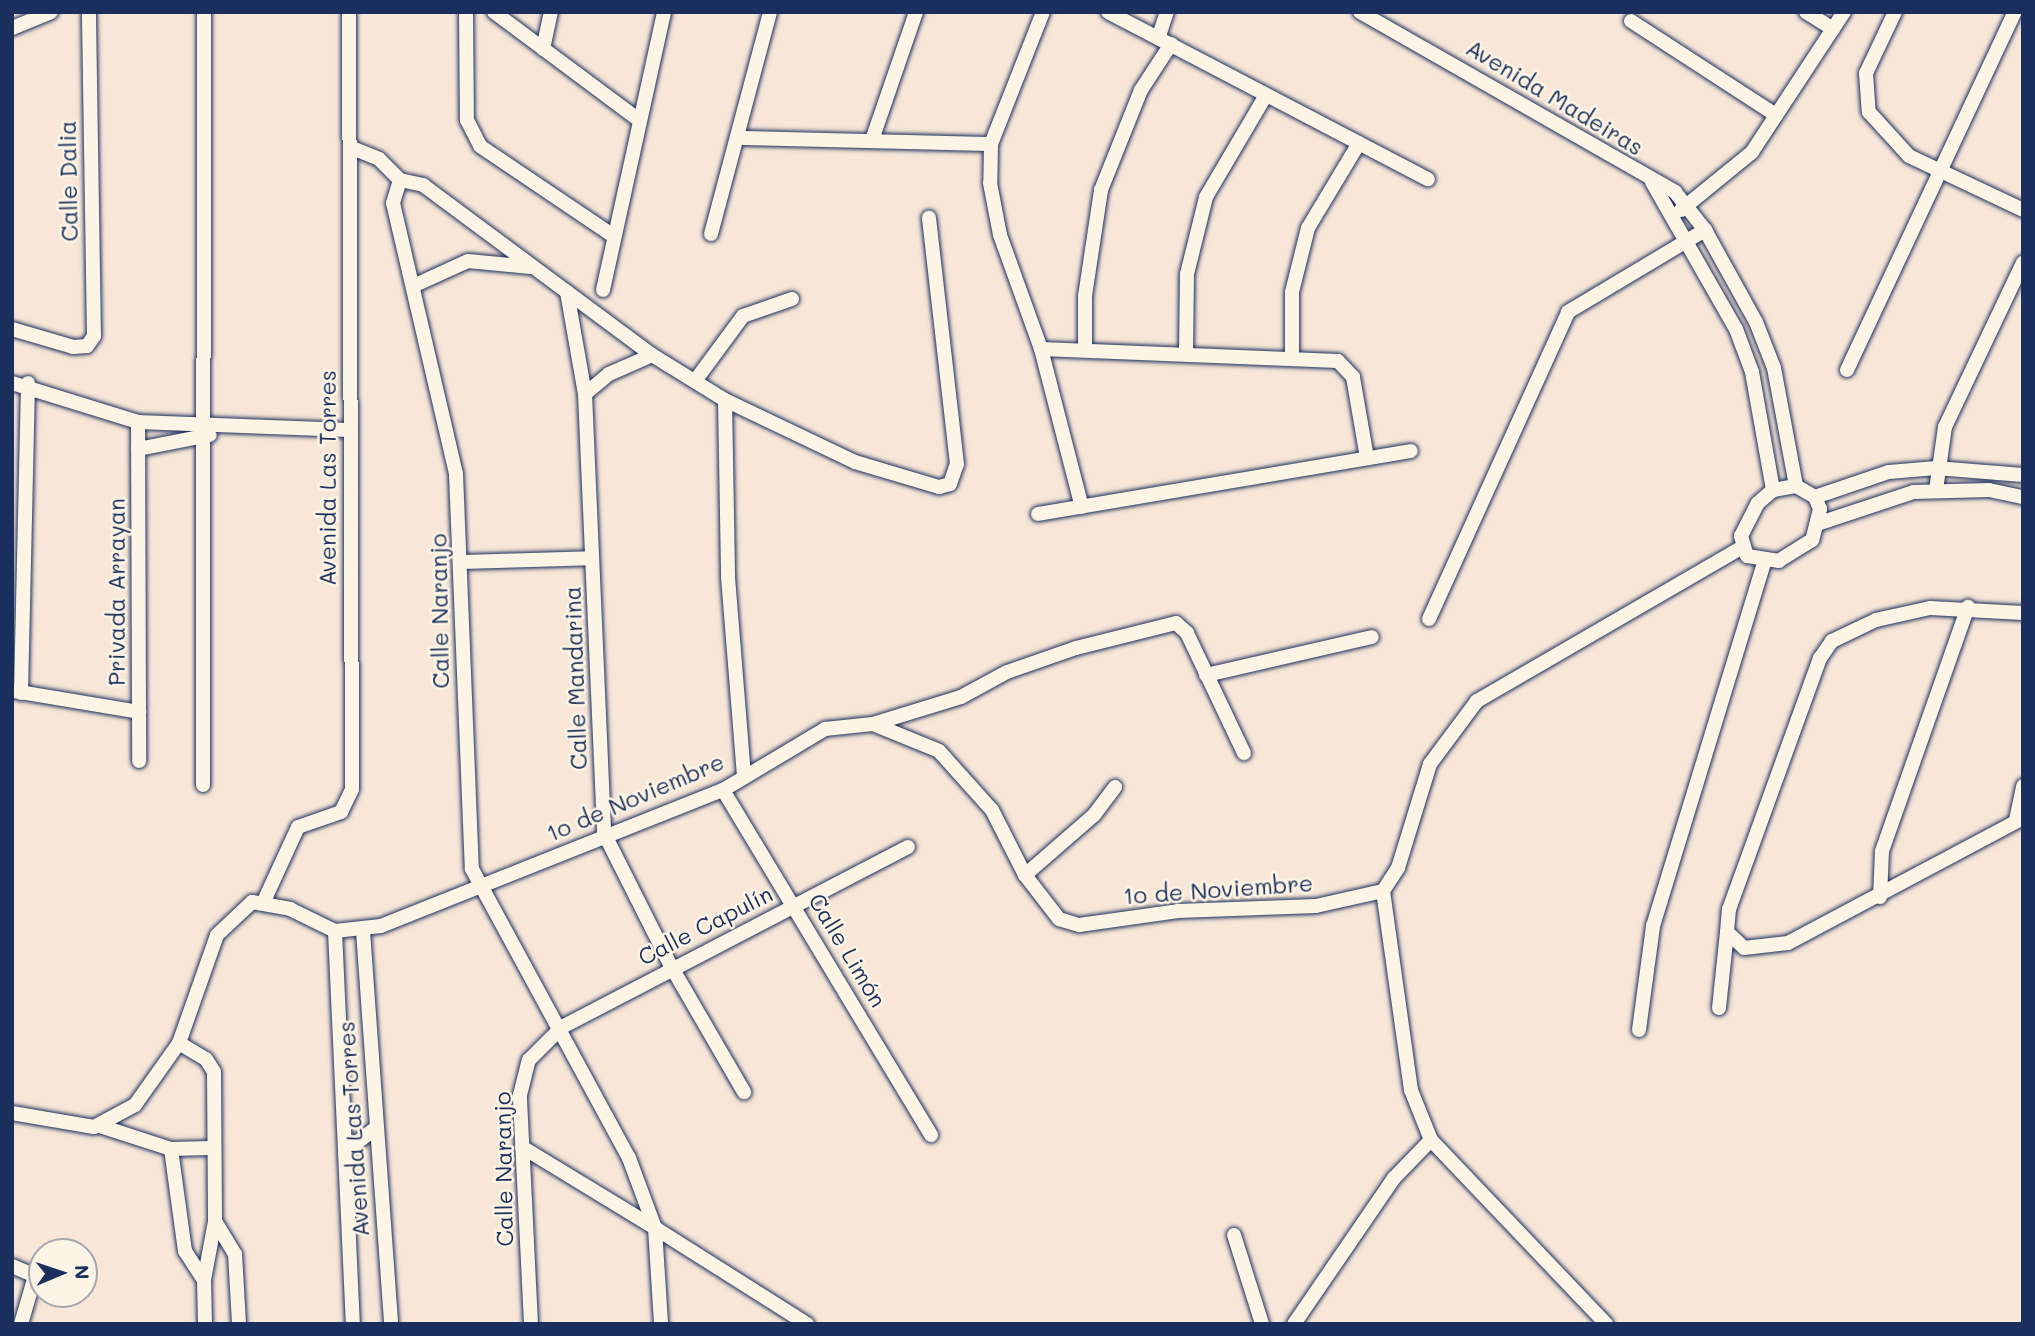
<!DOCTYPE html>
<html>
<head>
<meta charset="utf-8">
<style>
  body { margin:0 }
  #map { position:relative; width:2035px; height:1336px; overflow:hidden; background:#f8e7d8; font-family:Mali,sans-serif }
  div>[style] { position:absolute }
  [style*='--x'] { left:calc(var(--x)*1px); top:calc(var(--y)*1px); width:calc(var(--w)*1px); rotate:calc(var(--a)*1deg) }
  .roads { filter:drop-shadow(0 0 2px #1b2f5e) drop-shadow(0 0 2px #1b2f5e) }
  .street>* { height:14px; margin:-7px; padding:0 7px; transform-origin:7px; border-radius:7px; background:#fcf5e5 }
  span { translate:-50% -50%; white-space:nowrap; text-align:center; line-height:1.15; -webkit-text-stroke:5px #fcf5e5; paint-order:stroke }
  .street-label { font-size:23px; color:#1b2f5e }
  .frame { position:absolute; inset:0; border:14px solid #1b2f5e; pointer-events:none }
  .north { position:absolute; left:28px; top:1238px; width:70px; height:70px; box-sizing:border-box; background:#fcf5e5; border:2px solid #a2a6af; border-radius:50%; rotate:88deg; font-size:19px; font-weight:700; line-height:28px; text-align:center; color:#1b2f5e }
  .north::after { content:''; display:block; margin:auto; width:24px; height:32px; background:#1b2f5e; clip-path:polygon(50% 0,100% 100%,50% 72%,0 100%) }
</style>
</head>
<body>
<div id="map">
  <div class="roads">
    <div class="street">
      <div style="--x:466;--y:12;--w:108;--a:89.5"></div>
      <div style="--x:467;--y:120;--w:29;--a:63"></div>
      <div style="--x:480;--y:146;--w:159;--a:34"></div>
      <div style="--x:494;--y:12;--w:181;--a:36.7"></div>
      <div style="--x:1043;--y:12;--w:142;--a:111.5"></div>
      <div style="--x:991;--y:144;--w:39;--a:91"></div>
      <div style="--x:990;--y:183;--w:53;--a:79.1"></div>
      <div style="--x:1000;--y:235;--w:121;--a:70.2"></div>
      <div style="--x:1041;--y:349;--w:163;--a:75.5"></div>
      <div style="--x:1108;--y:12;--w:361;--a:27.6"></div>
      <div style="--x:1360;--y:12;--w:363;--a:29.7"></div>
      <div style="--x:1675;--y:192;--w:48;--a:51.7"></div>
      <div style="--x:1705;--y:230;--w:105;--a:61"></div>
      <div style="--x:1756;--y:322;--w:49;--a:68.6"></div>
      <div style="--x:1774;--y:368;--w:120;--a:79.4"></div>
      <div style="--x:1806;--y:12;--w:32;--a:32"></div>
      <div style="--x:1895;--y:12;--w:68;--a:115.4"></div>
      <div style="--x:1866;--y:73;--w:39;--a:86"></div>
      <div style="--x:1869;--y:112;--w:59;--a:47.7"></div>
      <div style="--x:1909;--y:156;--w:126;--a:25.3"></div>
      <div style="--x:1631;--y:21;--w:173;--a:33"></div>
      <div style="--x:12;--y:28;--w:42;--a:-22.3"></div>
      <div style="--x:1159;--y:36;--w:25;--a:-72"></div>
      <div style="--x:543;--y:49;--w:38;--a:-78"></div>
      <div style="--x:741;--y:138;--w:250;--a:1.4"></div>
      <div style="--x:872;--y:140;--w:135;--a:-71"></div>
      <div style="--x:352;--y:148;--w:29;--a:22"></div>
      <div style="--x:379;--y:159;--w:30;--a:45"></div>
      <div style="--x:400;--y:180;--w:24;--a:107"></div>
      <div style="--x:393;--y:203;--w:278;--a:76.9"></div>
      <div style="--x:456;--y:474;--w:395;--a:87.7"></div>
      <div style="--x:472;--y:869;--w:329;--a:61.5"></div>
      <div style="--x:629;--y:1158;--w:75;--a:69.6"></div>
      <div style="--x:655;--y:1228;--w:180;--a:32.3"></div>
      <div style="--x:400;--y:180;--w:24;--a:12"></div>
      <div style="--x:423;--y:185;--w:285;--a:36.6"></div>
      <div style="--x:652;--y:355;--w:86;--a:31.7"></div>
      <div style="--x:725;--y:400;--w:144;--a:25.5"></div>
      <div style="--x:855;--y:462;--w:88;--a:16.6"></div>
      <div style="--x:939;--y:487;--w:11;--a:-15"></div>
      <div style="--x:950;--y:484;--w:21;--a:-71"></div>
      <div style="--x:957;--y:464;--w:248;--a:-96.5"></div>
      <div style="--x:1652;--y:182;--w:169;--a:60.3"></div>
      <div style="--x:1736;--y:329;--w:46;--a:69.6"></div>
      <div style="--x:1752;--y:372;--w:120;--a:79.9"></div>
      <div style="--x:1681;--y:210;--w:92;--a:-39.2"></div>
      <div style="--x:1752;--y:152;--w:168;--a:-56.7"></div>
      <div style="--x:711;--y:234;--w:230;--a:-75.1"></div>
      <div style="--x:413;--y:286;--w:60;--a:-24.4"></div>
      <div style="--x:468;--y:261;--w:63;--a:5.4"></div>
      <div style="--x:603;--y:290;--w:285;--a:-77.6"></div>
      <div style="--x:567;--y:292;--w:104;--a:80"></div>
      <div style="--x:585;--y:394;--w:439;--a:87.5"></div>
      <div style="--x:604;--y:833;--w:149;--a:63.3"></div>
      <div style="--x:671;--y:966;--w:146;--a:59.9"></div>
      <div style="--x:12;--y:329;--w:64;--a:16.4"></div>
      <div style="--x:73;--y:347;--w:14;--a:-4"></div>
      <div style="--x:87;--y:346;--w:12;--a:-55"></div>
      <div style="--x:94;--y:336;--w:324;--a:-90.9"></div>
      <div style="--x:1041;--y:349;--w:297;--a:2.3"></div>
      <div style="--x:1338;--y:361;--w:22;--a:47"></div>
      <div style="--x:1353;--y:377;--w:82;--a:80.2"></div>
      <div style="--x:1085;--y:350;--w:54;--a:-90"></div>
      <div style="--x:1085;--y:296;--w:107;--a:-81.4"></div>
      <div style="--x:1101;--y:190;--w:108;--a:-68.2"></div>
      <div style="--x:1141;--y:90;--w:55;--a:-56.9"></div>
      <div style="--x:1186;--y:354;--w:80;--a:-89.3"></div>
      <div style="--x:1187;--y:274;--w:79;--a:-76.1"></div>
      <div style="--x:1206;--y:197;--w:118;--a:-59.5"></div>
      <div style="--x:1292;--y:358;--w:66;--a:-90"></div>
      <div style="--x:1292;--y:292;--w:66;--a:-76"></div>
      <div style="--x:1308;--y:228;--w:99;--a:-59"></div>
      <div style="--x:1847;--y:370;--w:395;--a:-64.9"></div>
      <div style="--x:695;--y:381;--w:81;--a:-53.6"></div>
      <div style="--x:743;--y:316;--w:52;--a:-19.1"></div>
      <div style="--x:12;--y:383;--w:132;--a:17.2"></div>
      <div style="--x:138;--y:422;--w:210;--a:2.2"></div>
      <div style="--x:585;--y:394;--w:31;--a:-40"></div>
      <div style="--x:609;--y:374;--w:47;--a:-23.8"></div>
      <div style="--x:725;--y:400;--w:177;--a:89"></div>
      <div style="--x:728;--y:577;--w:200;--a:85.4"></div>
      <div style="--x:138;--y:422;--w:339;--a:89.8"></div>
      <div style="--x:138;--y:449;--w:73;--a:-11"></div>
      <div style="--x:1796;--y:486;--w:22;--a:30"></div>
      <div style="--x:1815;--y:497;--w:13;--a:67"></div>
      <div style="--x:1820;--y:509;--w:32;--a:104"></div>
      <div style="--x:1812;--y:540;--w:39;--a:148"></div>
      <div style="--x:1779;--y:561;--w:32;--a:-171"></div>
      <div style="--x:1747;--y:556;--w:21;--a:-107"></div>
      <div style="--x:1741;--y:536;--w:37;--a:-63"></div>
      <div style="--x:1758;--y:503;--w:20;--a:-41"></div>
      <div style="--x:1773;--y:490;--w:23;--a:-10"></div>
      <div style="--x:1936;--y:490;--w:64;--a:-81.9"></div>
      <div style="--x:1945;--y:427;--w:182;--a:-64.6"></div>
      <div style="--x:1815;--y:497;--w:78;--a:-18.7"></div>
      <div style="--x:1889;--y:472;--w:47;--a:-4.9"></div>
      <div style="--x:1936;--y:468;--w:87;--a:4.6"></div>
      <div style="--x:1038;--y:514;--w:378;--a:-9.6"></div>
      <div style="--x:1820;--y:523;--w:99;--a:-18.3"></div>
      <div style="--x:1914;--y:492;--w:75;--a:-1.5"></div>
      <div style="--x:1989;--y:490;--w:35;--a:12"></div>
      <div style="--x:461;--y:562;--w:131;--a:-1.7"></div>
      <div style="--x:2023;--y:613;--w:93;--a:-176.9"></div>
      <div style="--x:1930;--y:608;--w:55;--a:167.5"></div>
      <div style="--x:1876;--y:620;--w:49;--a:154.5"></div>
      <div style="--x:1832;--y:641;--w:21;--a:125"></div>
      <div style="--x:1820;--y:658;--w:267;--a:109.9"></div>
      <div style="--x:1729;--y:909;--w:23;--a:95"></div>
      <div style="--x:1727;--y:932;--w:23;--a:43"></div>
      <div style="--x:1744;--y:948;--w:44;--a:-6.5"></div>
      <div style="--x:1788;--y:943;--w:266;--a:-28"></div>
      <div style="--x:1429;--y:619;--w:337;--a:-65.6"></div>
      <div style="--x:1568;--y:312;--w:160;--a:-30.9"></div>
      <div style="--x:1206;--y:675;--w:170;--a:-12.9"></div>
      <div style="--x:14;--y:691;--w:127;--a:9.5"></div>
      <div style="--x:21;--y:693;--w:310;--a:-88.7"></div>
      <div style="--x:873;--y:724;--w:92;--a:-17.1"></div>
      <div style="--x:961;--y:697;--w:52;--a:-28.5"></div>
      <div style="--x:1007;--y:672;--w:73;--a:-19.2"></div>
      <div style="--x:1076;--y:648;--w:103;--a:-14"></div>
      <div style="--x:1176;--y:623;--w:15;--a:42"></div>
      <div style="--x:1187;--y:633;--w:133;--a:64.6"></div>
      <div style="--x:203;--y:785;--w:773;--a:-89.93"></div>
      <div style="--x:723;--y:790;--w:403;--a:58.9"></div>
      <div style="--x:2016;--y:820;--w:35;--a:-78"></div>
      <div style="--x:1025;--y:875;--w:91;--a:-41"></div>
      <div style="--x:1094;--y:815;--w:35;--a:-53"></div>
      <div style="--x:1383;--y:891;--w:201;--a:82"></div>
      <div style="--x:1411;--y:1090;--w:54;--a:68.2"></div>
      <div style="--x:1431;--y:1140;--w:254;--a:46.4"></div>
      <div style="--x:1880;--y:897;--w:46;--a:-87.5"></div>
      <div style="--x:1882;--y:851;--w:259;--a:-70.6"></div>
      <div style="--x:264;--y:901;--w:81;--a:-65.3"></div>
      <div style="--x:298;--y:827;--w:46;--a:-19.2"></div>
      <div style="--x:341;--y:812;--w:25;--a:-64"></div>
      <div style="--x:352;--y:789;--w:777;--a:-90.22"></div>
      <div style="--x:335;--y:931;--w:393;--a:87.4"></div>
      <div style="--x:363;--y:931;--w:394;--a:85.9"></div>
      <div style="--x:1719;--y:1008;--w:76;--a:-84"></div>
      <div style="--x:1639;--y:1030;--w:105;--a:-82.3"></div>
      <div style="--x:1653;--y:926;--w:383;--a:-73"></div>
      <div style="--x:179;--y:1043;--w:31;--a:31"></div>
      <div style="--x:206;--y:1059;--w:15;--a:58"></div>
      <div style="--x:214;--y:1072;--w:149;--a:89.6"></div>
      <div style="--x:215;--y:1221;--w:39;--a:59"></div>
      <div style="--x:235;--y:1254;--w:70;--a:86.7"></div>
      <div style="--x:12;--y:1113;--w:83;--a:9.7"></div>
      <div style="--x:94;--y:1127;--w:47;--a:-28.2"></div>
      <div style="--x:135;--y:1105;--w:76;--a:-54.6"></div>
      <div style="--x:179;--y:1043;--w:114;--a:-70.6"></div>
      <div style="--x:217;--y:935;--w:48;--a:-43.3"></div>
      <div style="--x:252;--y:902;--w:39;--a:10"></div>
      <div style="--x:290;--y:909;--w:50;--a:26.1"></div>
      <div style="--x:335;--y:931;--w:46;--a:-6.2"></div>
      <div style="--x:381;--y:926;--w:368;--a:-21.7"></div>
      <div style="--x:723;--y:790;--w:119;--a:-30.9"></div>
      <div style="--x:825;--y:729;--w:48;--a:-5.9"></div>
      <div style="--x:873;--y:724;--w:71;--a:22.2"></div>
      <div style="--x:939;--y:751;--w:79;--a:48.1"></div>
      <div style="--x:992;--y:810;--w:73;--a:63.1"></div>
      <div style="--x:1025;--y:875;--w:56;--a:52.3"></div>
      <div style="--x:1059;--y:919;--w:21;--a:17"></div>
      <div style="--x:1079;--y:925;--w:100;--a:-8"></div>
      <div style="--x:1178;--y:911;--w:138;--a:-2.1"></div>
      <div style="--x:1316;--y:906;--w:69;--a:-12.6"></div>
      <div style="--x:1383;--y:891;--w:27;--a:-57"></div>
      <div style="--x:1398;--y:868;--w:109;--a:-72.9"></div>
      <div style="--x:1430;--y:764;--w:79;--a:-53.3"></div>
      <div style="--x:1477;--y:701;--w:305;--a:-30.1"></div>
      <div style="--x:100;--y:1126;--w:75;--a:17.9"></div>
      <div style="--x:171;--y:1149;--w:103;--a:82.2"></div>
      <div style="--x:185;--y:1251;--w:35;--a:57"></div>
      <div style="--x:204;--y:1280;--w:44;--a:88.7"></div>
      <div style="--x:522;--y:1147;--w:156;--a:31.3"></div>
      <div style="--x:655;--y:1228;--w:96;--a:86.4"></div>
      <div style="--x:171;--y:1149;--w:40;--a:-1.4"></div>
      <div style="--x:345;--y:1152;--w:39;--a:-38"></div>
      <div style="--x:1234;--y:1235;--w:93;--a:72.5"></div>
      <div style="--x:12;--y:1266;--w:25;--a:23"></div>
      <div style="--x:35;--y:1276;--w:50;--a:106.3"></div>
      <div style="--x:204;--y:1280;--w:60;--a:-79.4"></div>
      <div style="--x:531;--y:1324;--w:229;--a:-92.8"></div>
      <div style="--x:520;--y:1095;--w:36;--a:-76"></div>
      <div style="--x:529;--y:1060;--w:47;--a:-45"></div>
      <div style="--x:562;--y:1027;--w:390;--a:-27.5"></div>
      <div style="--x:1294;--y:1324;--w:177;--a:-55.6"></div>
      <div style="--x:1394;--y:1178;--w:53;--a:-45.8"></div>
    </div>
  </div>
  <div class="street-label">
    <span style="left:1555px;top:97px;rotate:31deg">Avenida Madeiras</span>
    <span style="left:68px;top:181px;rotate:-91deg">Calle Dalia</span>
    <span style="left:327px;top:478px;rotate:-90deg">Avenida Las Torres</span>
    <span style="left:116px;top:592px;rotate:-90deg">Privada Arrayan</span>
    <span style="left:439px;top:611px;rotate:-91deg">Calle Naranjo</span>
    <span style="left:575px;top:678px;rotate:-92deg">Calle Mandarina</span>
    <span style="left:635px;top:797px;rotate:-23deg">1o de Noviembre</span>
    <span style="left:1218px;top:889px;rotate:-4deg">1o de Noviembre</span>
    <span style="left:705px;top:925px;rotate:-27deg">Calle Capulín</span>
    <span style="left:848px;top:950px;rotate:59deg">Calle Limón</span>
    <span style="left:353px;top:1129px;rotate:-94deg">Avenida Las Torres</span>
    <span style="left:503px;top:1169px;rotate:-91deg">Calle Naranjo</span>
  </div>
  <div class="frame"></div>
  <div class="north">N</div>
</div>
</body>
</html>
